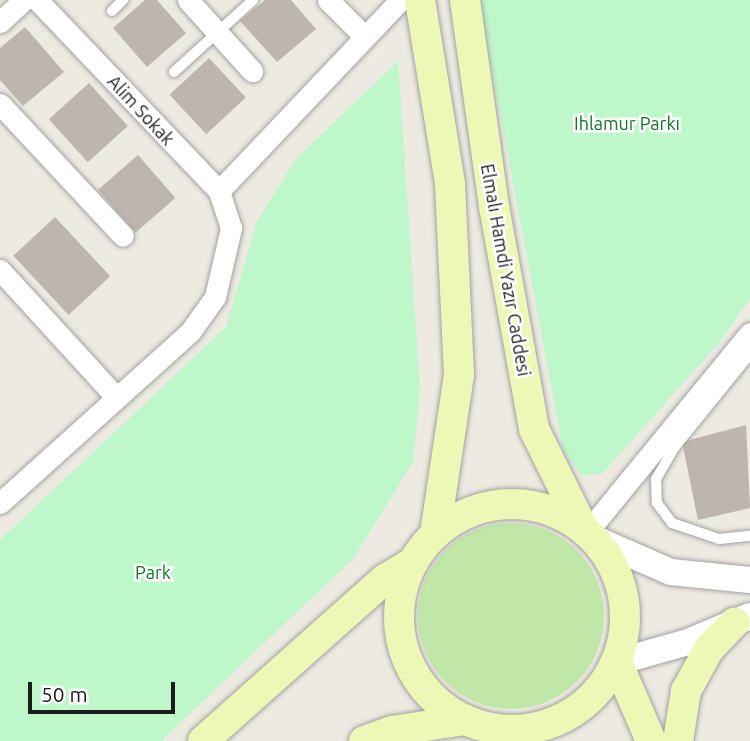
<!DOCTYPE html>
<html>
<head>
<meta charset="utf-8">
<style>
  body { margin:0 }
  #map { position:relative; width:750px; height:741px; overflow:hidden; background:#edeae2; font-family:Ubuntu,sans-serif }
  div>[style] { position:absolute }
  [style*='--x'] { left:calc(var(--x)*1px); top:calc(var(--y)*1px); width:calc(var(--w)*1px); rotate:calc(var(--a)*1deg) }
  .grass>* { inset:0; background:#c1e7a8 }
  .round { border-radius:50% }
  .park>* { inset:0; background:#bef7c9 }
  .building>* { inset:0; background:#bdb6ae; transform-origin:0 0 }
  .roads { filter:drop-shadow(0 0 2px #a3a3a3) drop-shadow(0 0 2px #a3a3a3) }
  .service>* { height:10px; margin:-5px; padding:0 5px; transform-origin:5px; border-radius:5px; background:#fff }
  .minor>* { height:21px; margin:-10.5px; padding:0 10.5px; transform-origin:10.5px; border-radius:10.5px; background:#fff }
  .tertiary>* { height:26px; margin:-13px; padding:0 13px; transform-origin:13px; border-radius:13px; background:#fff }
  .secondary>* { height:30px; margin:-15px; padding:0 15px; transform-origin:15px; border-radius:15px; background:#edf7b6 }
  .secondary>.ring { margin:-15px; padding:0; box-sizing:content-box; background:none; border:30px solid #edf7b6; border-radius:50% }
  span { translate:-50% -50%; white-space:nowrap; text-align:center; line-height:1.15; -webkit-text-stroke:5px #fff; paint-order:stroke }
  .street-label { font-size:18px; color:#1c1c1c }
  .park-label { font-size:18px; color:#0e7621 }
  .scale { position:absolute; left:28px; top:682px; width:147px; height:32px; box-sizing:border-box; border:4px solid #1c1c1c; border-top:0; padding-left:9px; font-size:21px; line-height:24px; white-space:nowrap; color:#1c1c1c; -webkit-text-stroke:5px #fff; paint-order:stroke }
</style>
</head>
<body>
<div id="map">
  <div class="grass">
    <div class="round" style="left:418px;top:523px;width:186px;height:186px"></div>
  </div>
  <div class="park">
    <div style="clip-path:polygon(479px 0,750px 0,750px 298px,719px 343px,602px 474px,581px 475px,563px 450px)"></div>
    <div style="clip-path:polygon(398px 61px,420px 391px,413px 462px,353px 559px,161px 741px,0 741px,0 540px,226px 327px,257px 221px,296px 159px)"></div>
  </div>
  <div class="building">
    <div style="clip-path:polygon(145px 0,157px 0,186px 33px,147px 67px,113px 28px)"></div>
    <div style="clip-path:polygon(265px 0,291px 0,316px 29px,277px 62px,240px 21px)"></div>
    <div style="clip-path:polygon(25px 27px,64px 72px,23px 106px,0 80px,0 48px)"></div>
    <div style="left:209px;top:58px;width:54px;height:54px;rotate:47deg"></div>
    <div style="left:89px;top:83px;width:58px;height:54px;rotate:48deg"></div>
    <div style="left:138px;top:155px;width:57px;height:53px;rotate:49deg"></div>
    <div style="left:55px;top:217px;width:81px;height:57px;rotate:47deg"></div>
    <div style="clip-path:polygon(746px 425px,750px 508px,698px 520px,682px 442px)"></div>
  </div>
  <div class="roads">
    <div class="service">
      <div style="--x:112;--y:11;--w:16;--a:-45"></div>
      <div style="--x:174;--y:72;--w:107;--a:-42.3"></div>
      <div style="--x:750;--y:354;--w:121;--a:129"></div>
      <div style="--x:674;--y:448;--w:36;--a:120"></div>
      <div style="--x:656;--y:479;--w:24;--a:88"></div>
      <div style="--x:657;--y:503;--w:25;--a:53"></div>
      <div style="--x:672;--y:523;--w:50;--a:18.8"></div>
      <div style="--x:719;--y:539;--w:31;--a:-6"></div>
    </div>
    <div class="minor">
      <div style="--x:188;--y:0;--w:96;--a:48"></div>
      <div style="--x:328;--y:0;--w:52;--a:45"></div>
      <div style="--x:0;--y:22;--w:33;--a:-43"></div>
      <div style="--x:0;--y:104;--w:180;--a:47"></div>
      <div style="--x:219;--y:191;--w:263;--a:-46.5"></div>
      <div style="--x:0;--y:270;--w:171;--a:47.6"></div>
      <div style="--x:0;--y:503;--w:256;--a:-42"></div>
      <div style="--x:190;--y:332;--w:43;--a:-54.5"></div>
      <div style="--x:215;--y:297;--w:71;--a:-76.9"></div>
      <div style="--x:231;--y:228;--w:39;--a:-108"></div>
      <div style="--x:219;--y:191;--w:264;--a:-133.6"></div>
      <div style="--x:587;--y:532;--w:257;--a:-50.7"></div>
    </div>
    <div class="tertiary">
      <div style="--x:595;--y:539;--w:83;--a:23.5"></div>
      <div style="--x:671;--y:572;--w:79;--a:5.8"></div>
      <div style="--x:617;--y:662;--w:74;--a:-15.7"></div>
      <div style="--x:688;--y:642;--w:67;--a:-22.8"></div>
    </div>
    <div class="secondary">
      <div style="--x:420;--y:0;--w:186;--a:80.7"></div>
      <div style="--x:450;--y:184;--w:191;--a:87.3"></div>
      <div style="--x:459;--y:375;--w:161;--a:98.6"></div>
      <div style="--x:465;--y:0;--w:208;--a:82"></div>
      <div style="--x:494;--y:206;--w:227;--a:79.8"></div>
      <div style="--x:534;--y:429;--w:110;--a:63.7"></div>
      <div class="ring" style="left:399px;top:504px;width:196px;height:196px"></div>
      <div style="--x:617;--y:662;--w:86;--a:66.7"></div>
      <div style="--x:203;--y:741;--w:244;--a:-41.7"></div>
      <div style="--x:385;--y:579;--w:33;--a:-31"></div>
      <div style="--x:364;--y:741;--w:30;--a:-20"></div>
      <div style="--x:392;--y:731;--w:74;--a:-8.6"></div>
      <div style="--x:678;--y:741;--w:51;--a:-80.9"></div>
      <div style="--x:686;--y:691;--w:48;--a:-61.3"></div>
      <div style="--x:709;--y:649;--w:37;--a:-46"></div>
    </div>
  </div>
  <div class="street-label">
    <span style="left:141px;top:110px;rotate:47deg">Alim Sokak</span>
    <span style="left:506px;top:270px;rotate:80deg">Elmalı Hamdi Yazır Caddesi</span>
  </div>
  <div class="park-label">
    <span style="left:627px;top:123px">Ihlamur Parkı</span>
    <span style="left:153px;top:572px">Park</span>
  </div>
  <div class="scale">50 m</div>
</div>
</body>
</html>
